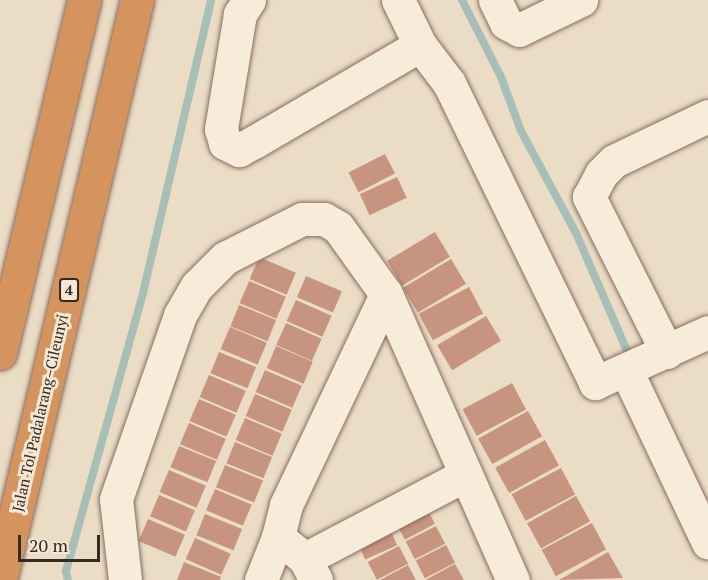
<!DOCTYPE html>
<html>
<head>
<meta charset="utf-8">
<style>
  body { margin:0 }
  #map { position:relative; width:708px; height:580px; overflow:hidden; background:#ebdcc6; font-family:"PT Serif",serif }
  div>[style] { position:absolute }
  [style*='--x'] { left:calc(var(--x)*1px); top:calc(var(--y)*1px); width:calc(var(--w)*1px); rotate:calc(var(--a)*1deg) }
  .stream>* { height:8px; margin:-4px; padding:0 4px; transform-origin:4px; border-radius:4px; background:#a7bfb6 }
  .building>* { inset:0; background:#c7957f; transform-origin:0 0 }
  .roads { filter:drop-shadow(0 0 2px #866e5d) drop-shadow(0 0 2px #866e5d) }
  .street>* { height:33px; margin:-16.5px; padding:0 16.5px; transform-origin:16.5px; border-radius:16.5px; background:#f7ebd9 }
  .highway>* { height:33px; margin:-16.5px; padding:0 16.5px; transform-origin:16.5px; border-radius:16.5px; background:#d5935d }
  span { translate:-50% -50%; white-space:nowrap; text-align:center; line-height:1.15; -webkit-text-stroke:6px #f3e7d5; paint-order:stroke }
  .shield-label span { padding:2px 4px; background:#f3e7d5; border:2px solid; border-radius:4px; -webkit-text-stroke-width:0 }
  .shield-label { font-size:14px; color:#372820; font-weight:700 }
  .street-label { font-size:15px; color:#372820 }
  .scale { position:absolute; left:18px; top:535px; width:82px; height:27px; box-sizing:border-box; border:3px solid #372820; border-top:0; padding-left:8px; font-size:18px; line-height:21px; white-space:nowrap; color:#372820; -webkit-text-stroke:4px #f3e7d5; paint-order:stroke }
</style>
</head>
<body>
<div id="map">
  <div class="stream">
    <div style="--x:462;--y:0;--w:86;--a:63.1"></div>
    <div style="--x:501;--y:77;--w:58;--a:69.7"></div>
    <div style="--x:521;--y:131;--w:116;--a:61.7"></div>
    <div style="--x:576;--y:233;--w:138;--a:66.6"></div>
    <div style="--x:68;--y:580;--w:9;--a:-103"></div>
    <div style="--x:66;--y:571;--w:288;--a:-74.5"></div>
    <div style="--x:143;--y:293;--w:301;--a:-76.9"></div>
  </div>
  <div class="building">
    <div style="left:385px;top:154px;width:22px;height:41px;rotate:63deg"></div>
    <div style="left:397px;top:177px;width:23px;height:41px;rotate:65deg"></div>
    <div style="left:435px;top:232px;width:29px;height:56px;rotate:59deg"></div>
    <div style="left:259px;top:257px;width:40px;height:24px;rotate:23deg"></div>
    <div style="left:451px;top:259px;width:29px;height:56px;rotate:59deg"></div>
    <div style="left:306px;top:276px;width:39px;height:23px;rotate:23deg"></div>
    <div style="left:249px;top:281px;width:40px;height:24px;rotate:23deg"></div>
    <div style="left:469px;top:287px;width:30px;height:57px;rotate:62deg"></div>
    <div style="left:296px;top:300px;width:39px;height:23px;rotate:24deg"></div>
    <div style="left:239px;top:305px;width:40px;height:23px;rotate:22deg"></div>
    <div style="left:486px;top:316px;width:29px;height:57px;rotate:59deg"></div>
    <div style="left:286px;top:323px;width:39px;height:24px;rotate:24deg"></div>
    <div style="left:230px;top:327px;width:40px;height:24px;rotate:23deg"></div>
    <div style="left:276px;top:346px;width:40px;height:24px;rotate:23deg"></div>
    <div style="left:219px;top:352px;width:40px;height:23px;rotate:22deg"></div>
    <div style="left:265px;top:370px;width:40px;height:24px;rotate:23deg"></div>
    <div style="left:209px;top:375px;width:40px;height:24px;rotate:23deg"></div>
    <div style="left:512px;top:383px;width:30px;height:56px;rotate:62deg"></div>
    <div style="left:255px;top:394px;width:40px;height:24px;rotate:23deg"></div>
    <div style="left:199px;top:399px;width:40px;height:24px;rotate:23deg"></div>
    <div style="left:528px;top:411px;width:29px;height:57px;rotate:61deg"></div>
    <div style="left:245px;top:418px;width:40px;height:24px;rotate:23deg"></div>
    <div style="left:189px;top:423px;width:40px;height:23px;rotate:23deg"></div>
    <div style="left:545px;top:440px;width:29px;height:57px;rotate:61deg"></div>
    <div style="left:235px;top:442px;width:40px;height:23px;rotate:22deg"></div>
    <div style="left:179px;top:446px;width:40px;height:23px;rotate:22deg"></div>
    <div style="left:225px;top:465px;width:41px;height:24px;rotate:22deg"></div>
    <div style="left:561px;top:468px;width:30px;height:56px;rotate:62deg"></div>
    <div style="left:169px;top:470px;width:40px;height:24px;rotate:23deg"></div>
    <div style="left:215px;top:489px;width:40px;height:23px;rotate:23deg"></div>
    <div style="left:159px;top:495px;width:39px;height:23px;rotate:23deg"></div>
    <div style="left:576px;top:496px;width:29px;height:56px;rotate:61deg"></div>
    <div style="left:426px;top:507px;width:19px;height:34px;rotate:62deg"></div>
    <div style="left:205px;top:514px;width:40px;height:23px;rotate:22deg"></div>
    <div style="left:148px;top:519px;width:40px;height:24px;rotate:23deg"></div>
    <div style="left:592px;top:523px;width:30px;height:57px;rotate:62deg"></div>
    <div style="left:436px;top:526px;width:20px;height:34px;rotate:63deg"></div>
    <div style="left:389px;top:527px;width:20px;height:35px;rotate:66deg"></div>
    <div style="left:195px;top:538px;width:39px;height:23px;rotate:24deg"></div>
    <div style="left:446px;top:545px;width:20px;height:34px;rotate:63deg"></div>
    <div style="left:399px;top:546px;width:20px;height:35px;rotate:63deg"></div>
    <div style="clip-path:polygon(608px 552px,623px 578px,559px 580px)"></div>
    <div style="clip-path:polygon(184px 562px,221px 577px,220px 580px,177px 580px)"></div>
    <div style="clip-path:polygon(455px 564px,464px 580px,425px 580px)"></div>
    <div style="clip-path:polygon(408px 565px,416px 580px,380px 580px)"></div>
  </div>
  <div class="roads">
    <div class="street">
      <div style="--x:249;--y:0;--w:17;--a:123"></div>
      <div style="--x:240;--y:14;--w:117;--a:99.4"></div>
      <div style="--x:221;--y:129;--w:15;--a:74"></div>
      <div style="--x:225;--y:143;--w:16;--a:27"></div>
      <div style="--x:239;--y:150;--w:17;--a:-28"></div>
      <div style="--x:254;--y:142;--w:192;--a:-30.3"></div>
      <div style="--x:420;--y:45;--w:48;--a:52.7"></div>
      <div style="--x:449;--y:83;--w:334;--a:64"></div>
      <div style="--x:595;--y:383;--w:124;--a:-24.3"></div>
      <div style="--x:398;--y:0;--w:50;--a:63.9"></div>
      <div style="--x:495;--y:0;--w:25;--a:64"></div>
      <div style="--x:506;--y:23;--w:15;--a:28"></div>
      <div style="--x:519;--y:30;--w:69;--a:-25.8"></div>
      <div style="--x:667;--y:352;--w:174;--a:-116.7"></div>
      <div style="--x:589;--y:197;--w:26;--a:-62"></div>
      <div style="--x:601;--y:174;--w:18;--a:-45"></div>
      <div style="--x:614;--y:161;--w:104;--a:-25.6"></div>
      <div style="--x:626;--y:370;--w:191;--a:64.6"></div>
      <div style="--x:305;--y:559;--w:181;--a:-27.7"></div>
      <div style="--x:125;--y:580;--w:81;--a:-96.3"></div>
      <div style="--x:116;--y:499;--w:195;--a:-70.8"></div>
      <div style="--x:180;--y:315;--w:34;--a:-60"></div>
      <div style="--x:197;--y:286;--w:40;--a:-45"></div>
      <div style="--x:225;--y:258;--w:86;--a:-26.9"></div>
      <div style="--x:302;--y:219;--w:22;--a:0"></div>
      <div style="--x:324;--y:219;--w:16;--a:30"></div>
      <div style="--x:338;--y:227;--w:82;--a:54.4"></div>
      <div style="--x:386;--y:294;--w:313;--a:66.1"></div>
      <div style="--x:261;--y:580;--w:46;--a:-68.4"></div>
      <div style="--x:316;--y:580;--w:24;--a:-118"></div>
      <div style="--x:305;--y:559;--w:35;--a:-141"></div>
      <div style="--x:278;--y:537;--w:33;--a:-76"></div>
      <div style="--x:286;--y:505;--w:233;--a:-64.6"></div>
    </div>
    <div class="highway">
      <div style="--x:0;--y:353;--w:363;--a:-76.6"></div>
      <div style="--x:0;--y:580;--w:596;--a:-76.71"></div>
    </div>
  </div>
  <div class="shield-label">
    <span style="left:69px;top:290px">4</span>
  </div>
  <div class="street-label">
    <span style="left:40px;top:413px;rotate:-77deg">Jalan Tol Padalarang–Cileunyi</span>
  </div>
  <div class="scale">20 m</div>
</div>
</body>
</html>
